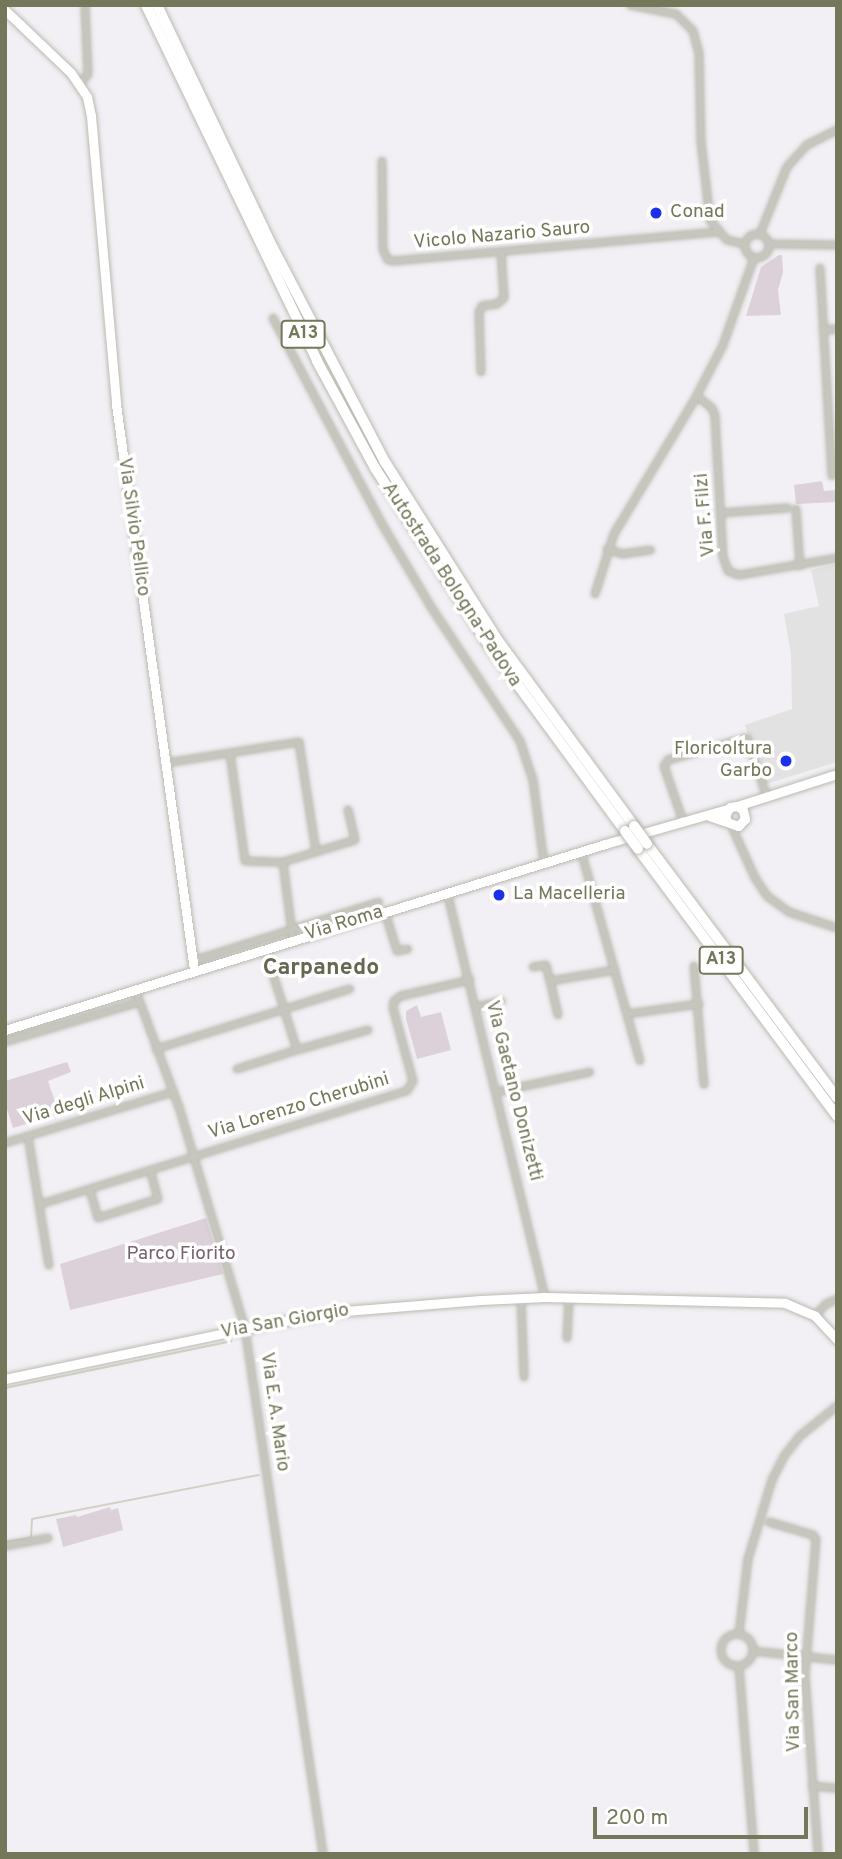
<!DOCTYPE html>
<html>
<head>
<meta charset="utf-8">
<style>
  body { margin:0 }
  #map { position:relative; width:842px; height:1859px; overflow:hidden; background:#f3f0f5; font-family:Overpass,sans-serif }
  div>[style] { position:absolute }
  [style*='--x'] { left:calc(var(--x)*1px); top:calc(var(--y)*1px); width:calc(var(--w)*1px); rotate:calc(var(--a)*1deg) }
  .built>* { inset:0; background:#e3e2e2 }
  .green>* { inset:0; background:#dcd1d9 }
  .stream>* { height:2px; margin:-1px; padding:0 1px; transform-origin:1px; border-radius:1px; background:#d1d1c5 }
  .roads { filter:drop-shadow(0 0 2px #babbb1) drop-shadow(0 0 2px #babbb1) }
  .street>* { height:6px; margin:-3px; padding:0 3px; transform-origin:3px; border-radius:3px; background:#c6c6bf }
  .street>.ring { margin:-3px; padding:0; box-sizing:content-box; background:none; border:6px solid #c6c6bf; border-radius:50% }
  .secondary>* { height:9px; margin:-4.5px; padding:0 4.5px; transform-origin:4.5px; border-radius:4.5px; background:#fff }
  .highway>* { height:10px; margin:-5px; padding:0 5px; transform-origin:5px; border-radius:5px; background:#fff }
  .bridges { filter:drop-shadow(0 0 2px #b6b7b0) drop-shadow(0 0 2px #b6b7b0) }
  .highway-bridge>* { height:10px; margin:-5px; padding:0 5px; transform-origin:5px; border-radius:5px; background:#fff }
  .dots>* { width:19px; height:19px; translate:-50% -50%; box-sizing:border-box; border:4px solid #fff; border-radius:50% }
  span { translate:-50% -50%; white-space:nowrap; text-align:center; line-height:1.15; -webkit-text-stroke:7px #fff; paint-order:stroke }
  .shield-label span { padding:2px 5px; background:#fff; border:2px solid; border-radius:5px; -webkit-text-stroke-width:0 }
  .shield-label { font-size:18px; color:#74775a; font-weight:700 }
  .poi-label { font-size:19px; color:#74775a }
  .left { translate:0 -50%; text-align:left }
  .right { translate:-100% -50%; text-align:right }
  .street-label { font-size:19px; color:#74775a }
  .park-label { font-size:19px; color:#79616e }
  .quarter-label { font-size:23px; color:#656750; font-weight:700 }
  .frame { position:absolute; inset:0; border:7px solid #74775a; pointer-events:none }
  .scale { position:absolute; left:593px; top:1807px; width:215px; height:32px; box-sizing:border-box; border:4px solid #74775a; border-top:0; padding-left:9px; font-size:21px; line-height:24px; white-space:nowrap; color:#74775a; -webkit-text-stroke:5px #fff; paint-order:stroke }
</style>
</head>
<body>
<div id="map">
  <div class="built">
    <div style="clip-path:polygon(837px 564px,837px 762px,763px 785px,745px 725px,792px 709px,791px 655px,784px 614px,819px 606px,811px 570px)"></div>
  </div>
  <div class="green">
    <div style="clip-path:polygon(779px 255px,782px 255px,783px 272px,778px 290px,781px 315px,746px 316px,761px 267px)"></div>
    <div style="clip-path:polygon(822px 481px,824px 491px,837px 490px,837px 502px,796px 504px,794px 485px)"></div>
    <div style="clip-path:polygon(417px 1005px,421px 1017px,441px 1012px,451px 1050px,417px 1059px,406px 1019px,406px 1011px)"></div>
    <div style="clip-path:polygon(67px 1062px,71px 1072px,48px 1081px,59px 1114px,13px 1128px,5px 1103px,5px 1081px)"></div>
    <div style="clip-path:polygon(206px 1218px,223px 1274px,70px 1310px,60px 1264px)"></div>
    <div style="clip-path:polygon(110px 1507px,111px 1510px,118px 1508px,123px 1530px,63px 1547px,56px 1519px,76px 1515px,77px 1517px)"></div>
  </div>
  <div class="stream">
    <div style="--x:5;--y:1388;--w:231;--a:-11.7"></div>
    <div style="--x:5;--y:1542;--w:26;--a:-9"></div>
    <div style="--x:31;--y:1538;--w:19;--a:-87"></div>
    <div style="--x:32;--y:1519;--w:231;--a:-11"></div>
  </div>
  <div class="roads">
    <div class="street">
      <div style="--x:630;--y:5;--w:47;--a:11.1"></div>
      <div style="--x:676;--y:14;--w:24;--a:45"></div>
      <div style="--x:693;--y:31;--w:23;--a:75"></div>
      <div style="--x:699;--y:53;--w:88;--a:88.7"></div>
      <div style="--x:701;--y:141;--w:80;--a:83.5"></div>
      <div style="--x:710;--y:220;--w:26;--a:50"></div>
      <div style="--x:727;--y:240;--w:18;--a:13"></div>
      <div style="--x:80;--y:84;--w:13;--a:-51"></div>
      <div style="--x:88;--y:74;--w:69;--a:-92.5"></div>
      <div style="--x:382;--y:161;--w:89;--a:89.4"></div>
      <div style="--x:383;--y:250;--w:11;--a:63"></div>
      <div style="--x:388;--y:260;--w:6;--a:9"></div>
      <div style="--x:394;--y:261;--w:325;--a:-5.1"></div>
      <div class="ring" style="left:745px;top:234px;width:18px;height:18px"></div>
      <div style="--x:760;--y:234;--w:72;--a:-68.1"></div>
      <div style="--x:787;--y:167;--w:30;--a:-48"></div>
      <div style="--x:807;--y:145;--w:34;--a:-27"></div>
      <div style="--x:769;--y:244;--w:68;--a:0.8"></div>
      <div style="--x:820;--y:268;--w:208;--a:86.7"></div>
      <div style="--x:273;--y:318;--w:233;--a:62.1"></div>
      <div style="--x:382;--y:524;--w:96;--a:59.4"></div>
      <div style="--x:431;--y:607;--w:161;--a:56.4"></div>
      <div style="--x:520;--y:741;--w:41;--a:71.6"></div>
      <div style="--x:533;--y:780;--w:84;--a:82.5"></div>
      <div style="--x:823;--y:330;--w:14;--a:-4"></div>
      <div style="--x:481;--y:372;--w:60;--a:-91.9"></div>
      <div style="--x:479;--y:312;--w:7;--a:-63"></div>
      <div style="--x:482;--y:306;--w:15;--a:-8"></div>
      <div style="--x:497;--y:304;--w:9;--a:-41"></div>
      <div style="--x:504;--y:298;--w:46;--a:-93.7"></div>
      <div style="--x:697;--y:396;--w:19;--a:39"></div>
      <div style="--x:712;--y:408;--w:9;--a:69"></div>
      <div style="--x:715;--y:416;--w:141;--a:86.8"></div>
      <div style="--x:723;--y:557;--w:15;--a:70"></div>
      <div style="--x:728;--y:571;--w:12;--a:20"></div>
      <div style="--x:739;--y:575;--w:99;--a:-9.8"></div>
      <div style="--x:796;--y:509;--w:57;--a:86"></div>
      <div style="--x:721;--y:513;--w:67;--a:-4.3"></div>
      <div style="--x:607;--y:549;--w:16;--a:18"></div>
      <div style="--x:622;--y:554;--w:29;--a:-8"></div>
      <div style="--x:595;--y:594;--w:63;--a:-72.4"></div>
      <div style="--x:614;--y:534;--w:155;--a:-59"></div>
      <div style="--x:694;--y:401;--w:63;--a:-62.6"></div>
      <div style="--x:723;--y:345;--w:92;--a:-70.4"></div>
      <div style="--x:230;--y:753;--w:109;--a:82.1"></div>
      <div style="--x:245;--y:861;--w:38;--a:2"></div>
      <div style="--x:283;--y:862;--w:79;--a:82.7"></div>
      <div style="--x:166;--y:763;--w:135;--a:-9"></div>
      <div style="--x:299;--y:742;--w:111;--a:81.2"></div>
      <div style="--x:683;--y:821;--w:58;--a:-109.1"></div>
      <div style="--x:664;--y:766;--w:7;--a:-56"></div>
      <div style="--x:668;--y:760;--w:82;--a:-15.6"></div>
      <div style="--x:747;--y:738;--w:62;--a:71.3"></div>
      <div style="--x:731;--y:825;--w:58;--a:65.6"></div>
      <div style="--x:755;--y:878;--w:22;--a:56"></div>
      <div style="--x:767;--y:896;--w:27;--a:36"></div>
      <div style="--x:789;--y:912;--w:51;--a:18.4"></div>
      <div style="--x:581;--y:851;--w:218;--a:74.3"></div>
      <div style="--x:283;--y:862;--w:75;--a:-17"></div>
      <div style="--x:355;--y:840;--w:31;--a:-103"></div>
      <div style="--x:447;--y:892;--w:417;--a:76.4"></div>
      <div style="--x:385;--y:912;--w:41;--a:72.9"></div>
      <div style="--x:397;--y:951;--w:11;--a:-10"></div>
      <div style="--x:265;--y:949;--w:106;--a:72.4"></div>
      <div style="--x:297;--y:1050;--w:74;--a:-15.7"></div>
      <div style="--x:192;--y:961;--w:196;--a:-17.5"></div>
      <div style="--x:694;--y:966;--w:119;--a:85.2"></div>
      <div style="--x:533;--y:967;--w:13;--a:-9"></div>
      <div style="--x:546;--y:965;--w:16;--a:76"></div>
      <div style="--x:135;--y:989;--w:126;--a:69.6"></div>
      <div style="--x:179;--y:1107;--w:231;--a:73.4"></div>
      <div style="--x:245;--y:1328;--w:532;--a:81.57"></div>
      <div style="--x:476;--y:1007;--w:26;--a:-13"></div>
      <div style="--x:627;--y:1014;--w:73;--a:-7.9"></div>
      <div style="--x:558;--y:1015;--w:35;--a:-103"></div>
      <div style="--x:550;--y:981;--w:66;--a:-9.6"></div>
      <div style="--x:5;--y:1042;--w:140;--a:-16.6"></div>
      <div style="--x:156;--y:1049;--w:203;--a:-17.2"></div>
      <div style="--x:237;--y:1069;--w:63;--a:-17.6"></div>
      <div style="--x:497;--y:1092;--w:95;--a:-12.1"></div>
      <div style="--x:28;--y:1136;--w:131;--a:80.8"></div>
      <div style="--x:5;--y:1143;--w:176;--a:-16.9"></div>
      <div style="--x:90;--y:1190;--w:29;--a:74"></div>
      <div style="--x:98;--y:1218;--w:63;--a:-17.6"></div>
      <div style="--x:158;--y:1199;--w:28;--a:-105"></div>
      <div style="--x:41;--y:1204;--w:383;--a:-17.2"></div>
      <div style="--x:407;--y:1091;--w:12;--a:-59"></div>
      <div style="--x:413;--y:1081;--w:76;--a:-105.3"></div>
      <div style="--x:393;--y:1008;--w:7;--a:-82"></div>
      <div style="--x:394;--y:1001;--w:9;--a:-36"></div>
      <div style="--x:401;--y:996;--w:71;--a:-13.1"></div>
      <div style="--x:521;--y:1298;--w:79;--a:87.8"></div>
      <div style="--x:815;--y:1316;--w:16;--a:-47"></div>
      <div style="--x:826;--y:1304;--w:12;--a:-24"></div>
      <div style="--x:567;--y:1338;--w:40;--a:-87.1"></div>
      <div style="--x:769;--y:1522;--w:46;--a:16.5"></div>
      <div style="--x:813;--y:1535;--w:5;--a:53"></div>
      <div style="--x:816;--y:1539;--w:136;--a:94.6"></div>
      <div style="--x:805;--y:1675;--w:179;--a:85.8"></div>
      <div style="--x:5;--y:1546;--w:44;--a:-10.5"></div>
      <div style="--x:739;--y:1634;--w:76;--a:-83.2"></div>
      <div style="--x:748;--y:1559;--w:83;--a:-73.1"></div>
      <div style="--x:772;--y:1480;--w:28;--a:-63"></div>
      <div style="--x:785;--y:1455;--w:24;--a:-52"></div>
      <div style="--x:800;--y:1436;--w:48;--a:-39"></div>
      <div class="ring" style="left:721px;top:1634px;width:26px;height:26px"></div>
      <div style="--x:753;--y:1651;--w:84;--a:6.1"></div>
      <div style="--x:739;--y:1666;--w:189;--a:85.4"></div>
      <div style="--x:812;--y:1786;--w:25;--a:5"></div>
    </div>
    <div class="secondary">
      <div style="--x:5;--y:10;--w:91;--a:43.7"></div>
      <div style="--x:71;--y:73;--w:29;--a:56"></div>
      <div style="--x:87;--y:97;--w:19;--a:78"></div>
      <div style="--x:91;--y:116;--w:289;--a:85"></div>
      <div style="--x:116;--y:404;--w:571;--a:82.15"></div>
      <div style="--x:737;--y:806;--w:105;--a:-17.7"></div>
      <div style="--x:709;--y:816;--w:31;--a:19"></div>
      <div style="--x:738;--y:826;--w:10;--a:-45"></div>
      <div style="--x:745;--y:819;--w:9;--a:-103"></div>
      <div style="--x:743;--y:810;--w:7;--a:-146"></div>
      <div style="--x:737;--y:806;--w:7;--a:172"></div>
      <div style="--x:730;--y:807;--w:9;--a:122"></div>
      <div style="--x:725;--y:815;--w:6;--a:72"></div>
      <div style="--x:5;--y:1030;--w:628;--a:-17.22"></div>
      <div style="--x:605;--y:844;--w:127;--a:-16"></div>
      <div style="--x:5;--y:1379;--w:273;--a:-11.8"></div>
      <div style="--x:272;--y:1323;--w:74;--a:-9.3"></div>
      <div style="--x:345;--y:1311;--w:136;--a:-4.6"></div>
      <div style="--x:481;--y:1300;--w:64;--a:-2.7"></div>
      <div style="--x:545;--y:1297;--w:240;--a:1.4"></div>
      <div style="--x:785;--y:1303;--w:33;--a:23"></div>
      <div style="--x:815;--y:1316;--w:33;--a:47"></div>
    </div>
    <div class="highway">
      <div style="--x:146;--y:5;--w:395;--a:64.3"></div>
      <div style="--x:317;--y:361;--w:122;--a:61.5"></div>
      <div style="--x:375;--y:468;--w:213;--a:57.3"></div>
      <div style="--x:490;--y:647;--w:228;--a:53.7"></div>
      <div style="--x:157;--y:5;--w:269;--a:64.5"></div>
      <div style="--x:273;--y:248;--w:242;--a:62.4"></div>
      <div style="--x:385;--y:462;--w:213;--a:57.7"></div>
      <div style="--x:499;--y:642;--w:228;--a:53.7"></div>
      <div style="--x:647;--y:844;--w:317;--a:53.2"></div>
      <div style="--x:638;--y:849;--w:333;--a:53.3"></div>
    </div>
  </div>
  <div class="bridges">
    <div class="highway-bridge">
      <div style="--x:634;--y:826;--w:22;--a:54"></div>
      <div style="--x:625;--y:831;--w:22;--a:54"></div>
    </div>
  </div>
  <div class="dots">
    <div style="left:656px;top:213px;background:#1c2fe9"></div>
    <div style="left:786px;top:761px;background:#1c2fe9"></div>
    <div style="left:499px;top:895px;background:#1c2fe9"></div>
  </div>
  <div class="shield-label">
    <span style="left:303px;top:334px">A13</span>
    <span style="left:721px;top:960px">A13</span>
  </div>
  <div class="poi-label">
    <span class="left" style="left:670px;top:213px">Conad</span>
    <span class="right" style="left:772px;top:761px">Floricoltura<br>Garbo</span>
    <span class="left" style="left:513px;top:895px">La Macelleria</span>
  </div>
  <div class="street-label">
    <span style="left:502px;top:236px;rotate:-5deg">Vicolo Nazario Sauro</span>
    <span style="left:706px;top:515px;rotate:-95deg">Via F. Filzi</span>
    <span style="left:133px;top:527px;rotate:82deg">Via Silvio Pellico</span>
    <span style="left:451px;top:585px;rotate:57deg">Autostrada Bologna-Padova</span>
    <span style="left:344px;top:924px;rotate:-17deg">Via Roma</span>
    <span style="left:513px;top:1091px;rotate:76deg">Via Gaetano Donizetti</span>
    <span style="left:84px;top:1102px;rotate:-17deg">Via degli Alpini</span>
    <span style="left:299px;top:1107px;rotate:-17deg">Via Lorenzo Cherubini</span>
    <span style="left:285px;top:1322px;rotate:-10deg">Via San Giorgio</span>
    <span style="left:274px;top:1412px;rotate:82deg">Via E. A. Mario</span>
    <span style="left:794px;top:1692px;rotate:-91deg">Via San Marco</span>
  </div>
  <div class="park-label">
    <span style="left:181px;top:1255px">Parco Fiorito</span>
  </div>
  <div class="quarter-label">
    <span style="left:321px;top:969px">Carpanedo</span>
  </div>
  <div class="frame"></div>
  <div class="scale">200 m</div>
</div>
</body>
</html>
